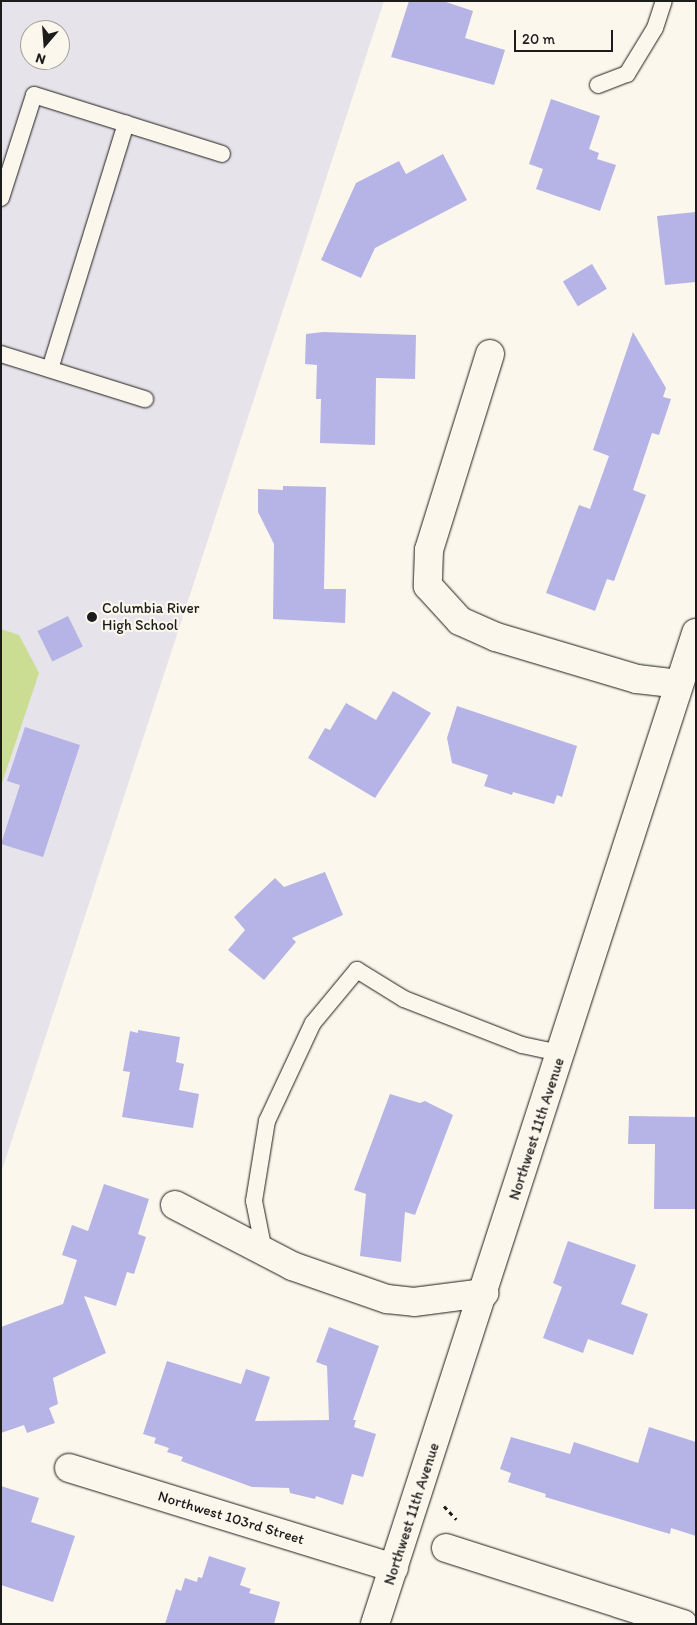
<!DOCTYPE html>
<html>
<head>
<meta charset="utf-8">
<style>
  body { margin:0 }
  #map { position:relative; width:697px; height:1625px; overflow:hidden; background:#fbf7ec; font-family:Itim,sans-serif }
  div>[style] { position:absolute }
  [style*='--x'] { left:calc(var(--x)*1px); top:calc(var(--y)*1px); width:calc(var(--w)*1px); rotate:calc(var(--a)*1deg) }
  .built>* { inset:0; background:#e6e3ea }
  .green>* { inset:0; background:#cadd92 }
  .building>* { inset:0; background:#b6b4e6; transform-origin:0 0 }
  .path>* { height:3px; margin-top:-1.5px; transform-origin:0; background:repeating-linear-gradient(90deg,#1c1c1c 0 4px,transparent 0 8px) }
  .roads { filter:drop-shadow(0 0 1px #1c1c1c) drop-shadow(0 0 1px #1c1c1c) }
  .service>* { height:16px; margin:-8px; padding:0 8px; transform-origin:8px; border-radius:8px; background:#fbf7ec }
  .minor>* { height:28px; margin:-14px; padding:0 14px; transform-origin:14px; border-radius:14px; background:#fbf7ec }
  .tertiary>* { height:28px; margin:-14px; padding:0 14px; transform-origin:14px; border-radius:14px; background:#fbf7ec }
  .dots>* { width:14px; height:14px; translate:-50% -50%; box-sizing:border-box; border:2px solid #fbf7ec; border-radius:50% }
  span { translate:-50% -50%; white-space:nowrap; text-align:center; line-height:1.15; -webkit-text-stroke:4.5px #fbf7ec; paint-order:stroke }
  .poi-label { font-size:15px; color:#1c1c1c }
  .left { translate:0 -50%; text-align:left }
  .street-label { font-size:15px; color:#1c1c1c }
  .frame { position:absolute; inset:0; border:2px solid #1c1c1c; pointer-events:none }
  .north { position:absolute; left:20px; top:20px; width:50px; height:50px; box-sizing:border-box; background:#fbf7ec; border:1px solid #a29f99; border-radius:50%; rotate:198deg; font-size:14px; font-weight:700; line-height:20px; text-align:center; color:#1c1c1c }
  .north::after { content:''; display:block; margin:auto; width:18px; height:22px; background:#1c1c1c; clip-path:polygon(50% 0,100% 100%,50% 72%,0 100%) }
  .scale { position:absolute; left:514px; top:30px; width:99px; height:22px; box-sizing:border-box; border:2px solid #1c1c1c; border-top:0; padding-left:6px; font-size:15px; line-height:18px; white-space:nowrap; color:#1c1c1c; -webkit-text-stroke:4px #fbf7ec; paint-order:stroke }
</style>
</head>
<body>
<div id="map">
  <div class="built">
    <div style="clip-path:polygon(evenodd,1px 1px,384px 1px,1px 1173px,1px 1px,30px 30px,60px 30px,60px 60px,30px 60px,30px 30px)"></div>
  </div>
  <div class="green">
    <div style="clip-path:polygon(1px 629px,19px 635px,39px 673px,1px 786px)"></div>
  </div>
  <div class="building">
    <div style="clip-path:polygon(409px 1px,443px 1px,473px 11px,465px 38px,505px 50px,494px 85px,391px 57px)"></div>
    <div style="clip-path:polygon(551px 99px,600px 116px,589px 149px,599px 153px,597px 159px,616px 165px,600px 211px,536px 189px,543px 169px,529px 164px)"></div>
    <div style="clip-path:polygon(443px 154px,467px 200px,375px 248px,361px 278px,321px 260px,356px 183px,399px 161px,406px 174px)"></div>
    <div style="clip-path:polygon(696px 212px,696px 282px,665px 285px,657px 216px)"></div>
    <div style="left:592px;top:264px;width:29px;height:34px;rotate:59deg"></div>
    <div style="clip-path:polygon(323px 332px,416px 335px,415px 379px,376px 378px,375px 445px,320px 443px,321px 399px,316px 399px,317px 365px,305px 364px,306px 334px)"></div>
    <div style="clip-path:polygon(633px 332px,666px 388px,663px 397px,671px 399px,659px 435px,652px 433px,633px 490px,646px 495px,614px 581px,607px 579px,595px 611px,546px 593px,579px 505px,590px 509px,609px 456px,593px 450px)"></div>
    <div style="clip-path:polygon(283px 486px,326px 487px,324px 589px,346px 589px,345px 623px,273px 619px,274px 544px,258px 512px,258px 489px,283px 490px)"></div>
    <div style="left:68px;top:616px;width:34px;height:34px;rotate:64deg"></div>
    <div style="clip-path:polygon(393px 691px,431px 713px,375px 798px,308px 758px,325px 728px,330px 730px,346px 703px,376px 720px)"></div>
    <div style="clip-path:polygon(457px 706px,577px 746px,562px 797px,557px 795px,554px 804px,513px 792px,512px 795px,484px 786px,488px 775px,452px 763px,447px 738px)"></div>
    <div style="clip-path:polygon(25px 727px,80px 745px,43px 857px,1px 844px,20px 785px,7px 781px)"></div>
    <div style="clip-path:polygon(325px 872px,343px 915px,292px 938px,296px 942px,264px 980px,228px 950px,245px 930px,234px 917px,275px 878px,284px 887px)"></div>
    <div style="clip-path:polygon(138px 1030px,180px 1037px,176px 1062px,184px 1064px,179px 1090px,199px 1094px,193px 1128px,122px 1117px,130px 1072px,123px 1071px,130px 1031px,138px 1033px)"></div>
    <div style="clip-path:polygon(390px 1094px,420px 1103px,425px 1101px,453px 1115px,415px 1215px,405px 1212px,401px 1262px,360px 1256px,366px 1194px,354px 1190px)"></div>
    <div style="clip-path:polygon(629px 1116px,696px 1117px,696px 1209px,654px 1209px,655px 1144px,628px 1144px)"></div>
    <div style="clip-path:polygon(104px 1184px,149px 1199px,138px 1234px,146px 1237px,134px 1274px,127px 1272px,116px 1306px,84px 1296px,106px 1353px,53px 1378px,58px 1404px,49px 1408px,55px 1423px,27px 1433px,24px 1425px,1px 1433px,1px 1327px,63px 1304px,77px 1260px,62px 1255px,72px 1225px,88px 1231px)"></div>
    <div style="clip-path:polygon(568px 1241px,636px 1265px,621px 1304px,648px 1314px,633px 1355px,588px 1339px,583px 1353px,543px 1338px,562px 1287px,553px 1283px)"></div>
    <div style="clip-path:polygon(329px 1327px,379px 1346px,353px 1420px,356px 1420px,354px 1427px,376px 1434px,363px 1477px,352px 1474px,343px 1505px,316px 1496px,315px 1499px,290px 1493px,289px 1488px,252px 1487px,181px 1461px,183px 1457px,167px 1452px,169px 1448px,154px 1443px,156px 1438px,143px 1434px,167px 1361px,241px 1384px,246px 1369px,270px 1377px,255px 1421px,329px 1420px,327px 1366px,316px 1362px)"></div>
    <div style="clip-path:polygon(649px 1427px,696px 1442px,696px 1536px,671px 1528px,670px 1534px,545px 1497px,546px 1494px,508px 1482px,511px 1473px,500px 1469px,511px 1437px,570px 1454px,574px 1442px,638px 1463px)"></div>
    <div style="clip-path:polygon(1px 1486px,39px 1498px,31px 1522px,75px 1536px,53px 1602px,1px 1585px)"></div>
    <div style="clip-path:polygon(209px 1556px,246px 1568px,240px 1585px,251px 1589px,249px 1593px,280px 1602px,274px 1624px,165px 1624px,176px 1589px,181px 1591px,185px 1578px,197px 1582px,198px 1577px,202px 1578px)"></div>
  </div>
  <div class="path">
    <div style="--x:444;--y:1506;--w:18;--a:47"></div>
  </div>
  <div class="roads">
    <div class="service">
      <div style="--x:598;--y:85;--w:31;--a:-21"></div>
      <div style="--x:627;--y:74;--w:54;--a:-58.7"></div>
      <div style="--x:655;--y:28;--w:28;--a:-72"></div>
      <div style="--x:1;--y:198;--w:108;--a:-72.2"></div>
      <div style="--x:34;--y:95;--w:197;--a:17.4"></div>
      <div style="--x:1;--y:354;--w:151;--a:17.4"></div>
      <div style="--x:50;--y:369;--w:257;--a:-72.8"></div>
      <div style="--x:264;--y:1251;--w:51;--a:-101.3"></div>
      <div style="--x:254;--y:1201;--w:81;--a:-80.8"></div>
      <div style="--x:267;--y:1121;--w:108;--a:-64.9"></div>
      <div style="--x:313;--y:1023;--w:69;--a:-50.3"></div>
      <div style="--x:357;--y:970;--w:55;--a:31.7"></div>
      <div style="--x:404;--y:999;--w:127;--a:21.3"></div>
      <div style="--x:522;--y:1045;--w:40;--a:12"></div>
    </div>
    <div class="minor">
      <div style="--x:490;--y:354;--w:205;--a:107.3"></div>
      <div style="--x:429;--y:550;--w:36;--a:92"></div>
      <div style="--x:428;--y:586;--w:47;--a:47.6"></div>
      <div style="--x:460;--y:621;--w:39;--a:24"></div>
      <div style="--x:496;--y:637;--w:147;--a:16.6"></div>
      <div style="--x:637;--y:679;--w:42;--a:6.8"></div>
      <div style="--x:175;--y:1205;--w:132;--a:27.5"></div>
      <div style="--x:292;--y:1266;--w:101;--a:19.2"></div>
      <div style="--x:387;--y:1299;--w:27;--a:6"></div>
      <div style="--x:414;--y:1302;--w:71;--a:-7.3"></div>
      <div style="--x:69;--y:1468;--w:340;--a:17.1"></div>
      <div style="--x:446;--y:1548;--w:249;--a:17.8"></div>
    </div>
    <div class="tertiary">
      <div style="--x:375;--y:1624;--w:1042;--a:-72.05"></div>
    </div>
  </div>
  <div class="dots">
    <div style="left:92px;top:617px;background:#1c1c1c"></div>
  </div>
  <div class="poi-label">
    <span class="left" style="left:102px;top:617px">Columbia River<br>High School</span>
  </div>
  <div class="street-label">
    <span style="left:537px;top:1129px;rotate:-72deg">Northwest 11th Avenue</span>
    <span style="left:412px;top:1514px;rotate:-72deg">Northwest 11th Avenue</span>
    <span style="left:231px;top:1518px;rotate:17deg">Northwest 103rd Street</span>
  </div>
  <div class="frame"></div>
  <div class="north">N</div>
  <div class="scale">20 m</div>
</div>
</body>
</html>
